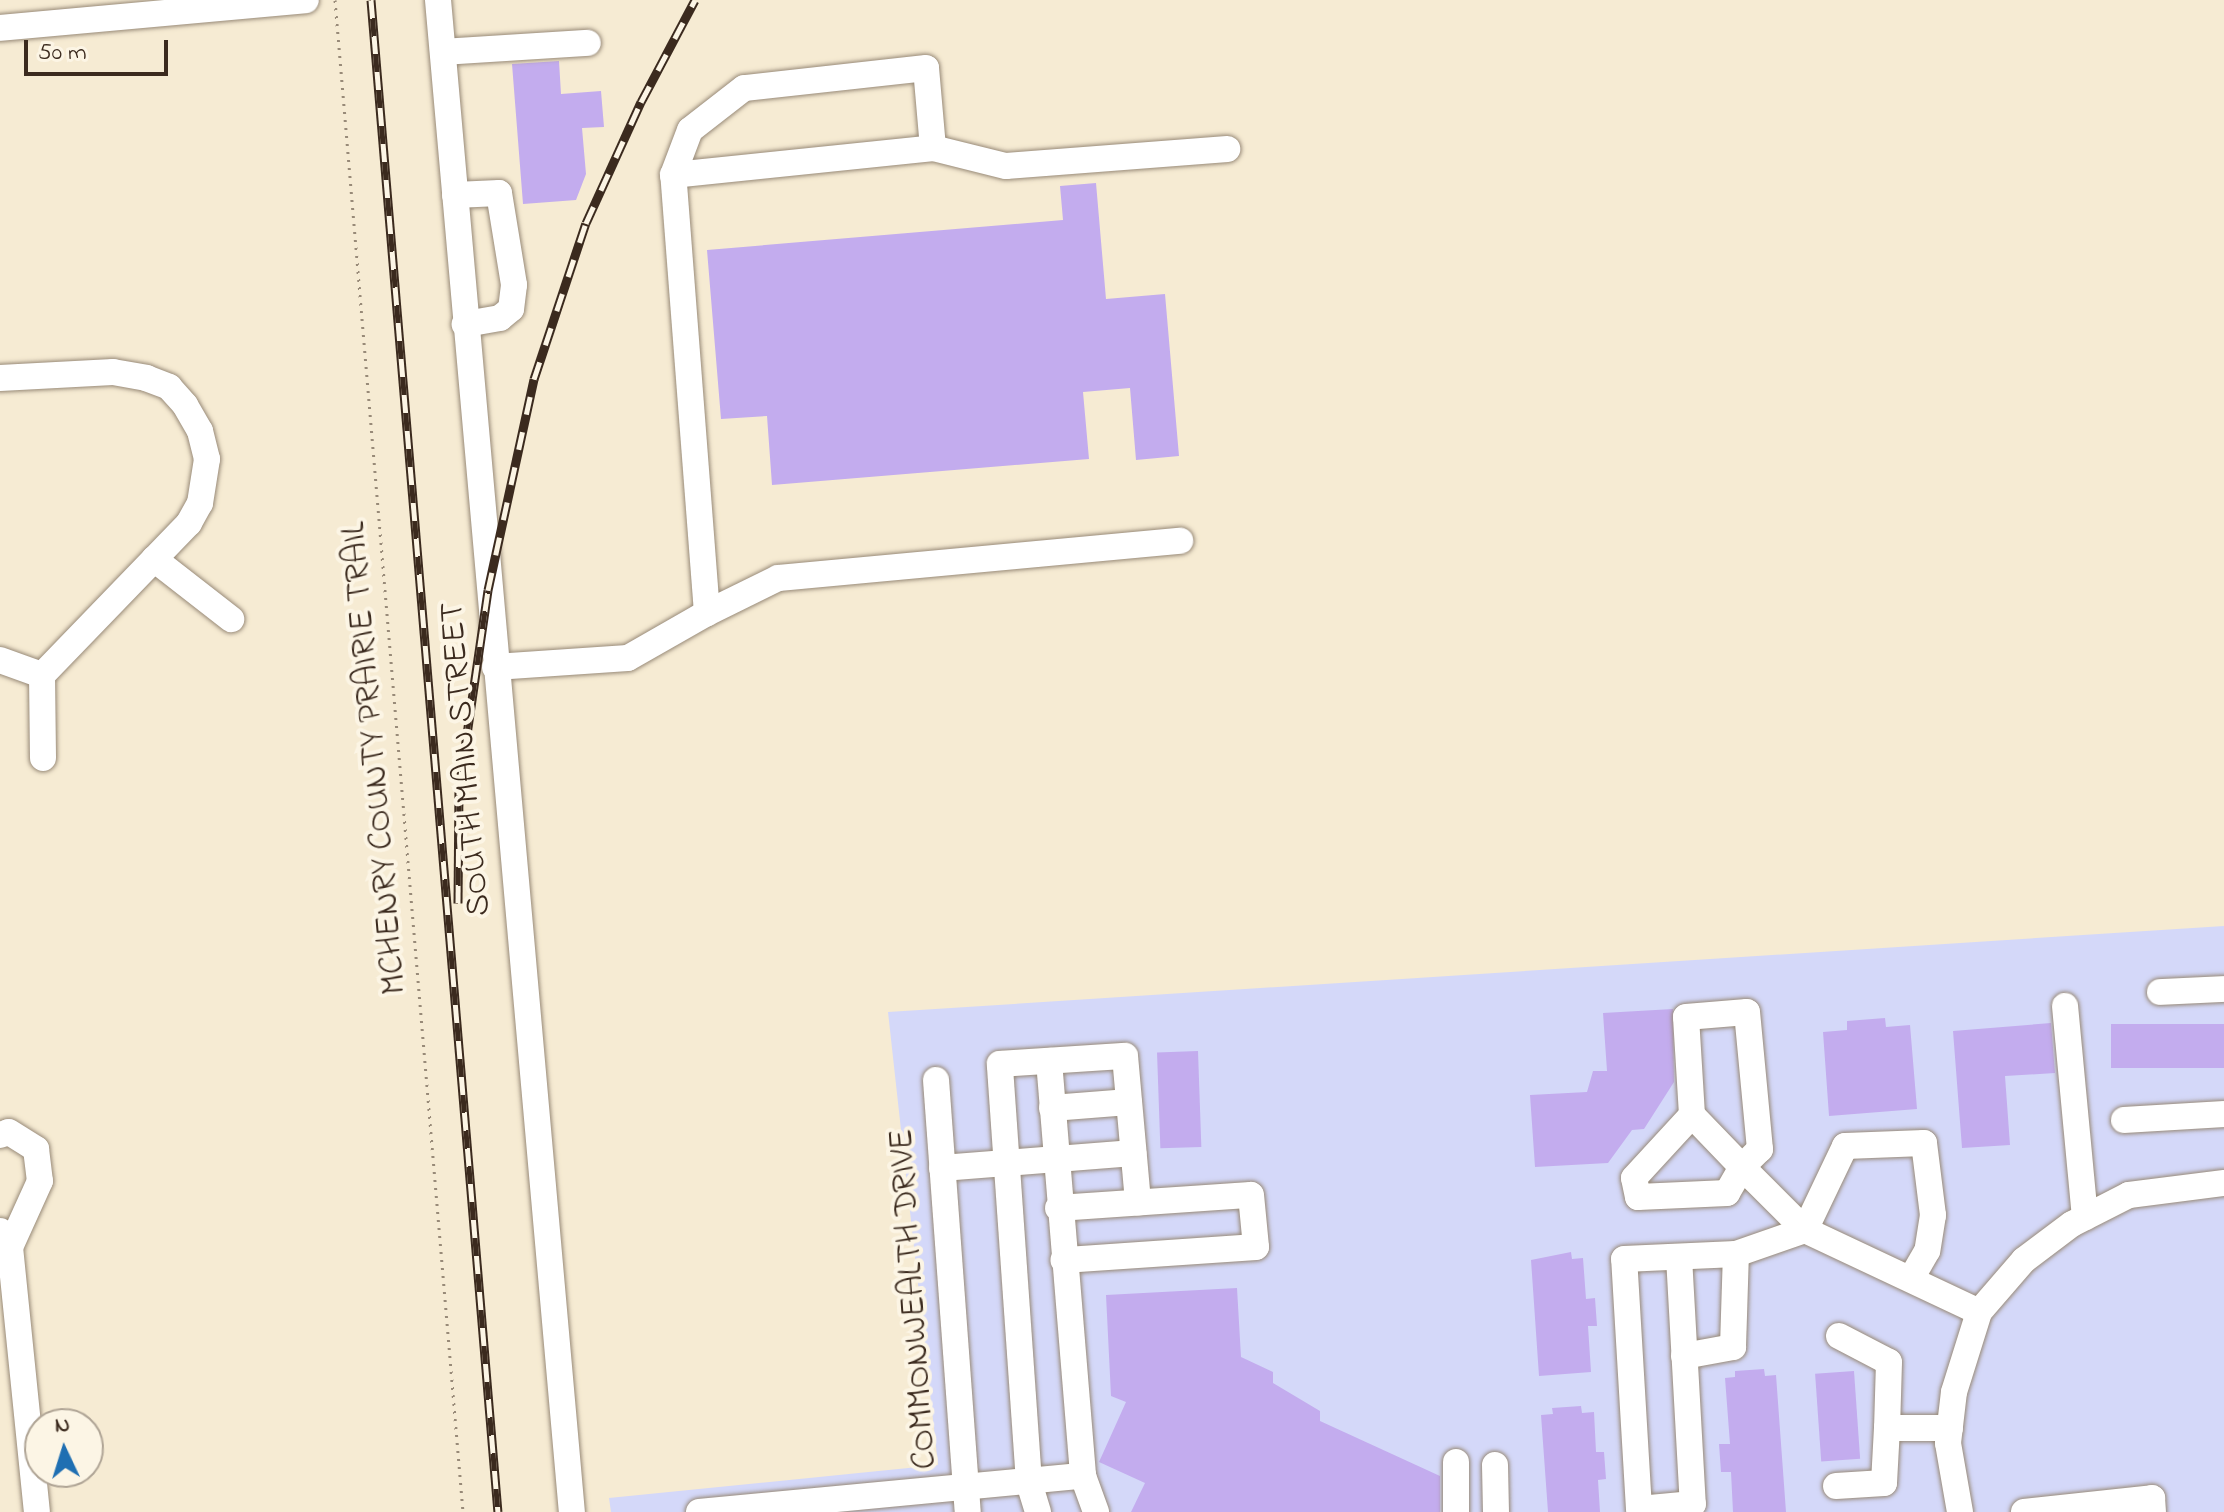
<!DOCTYPE html>
<html>
<head>
<meta charset="utf-8">
<style>
  body { margin:0 }
  #map { position:relative; width:2224px; height:1512px; overflow:hidden; background:#f6ebd3; font-family:"Indie Flower",sans-serif }
  div>[style] { position:absolute }
  [style*='--x'] { left:calc(var(--x)*1px); top:calc(var(--y)*1px); width:calc(var(--w)*1px); rotate:calc(var(--a)*1deg) }
  .built>* { inset:0; background:#d4d8f9 }
  .building>* { inset:0; background:#c3acee; transform-origin:0 0 }
  .path>* { height:3px; margin-top:-1.5px; transform-origin:0; background:repeating-linear-gradient(90deg,#988a78 0 2px,transparent 0 8px) }
  .roads { filter:drop-shadow(0 0 2px #988a78) drop-shadow(0 0 2px #988a78) }
  .minor>* { height:26px; margin:-13px; padding:0 13px; transform-origin:13px; border-radius:13px; background:#fff }
  .rail>* { height:9px; margin-top:-4.5px; transform-origin:0; background:repeating-linear-gradient(90deg,#fcf5e5 0 18px,#3b2a1e 0 36px); box-sizing:border-box; border-block:2px solid #3b2a1e }
  span { translate:-50% -50%; white-space:nowrap; text-align:center; line-height:1.15; -webkit-text-stroke:8px #fcf5e5; paint-order:stroke }
  .street-label { font-size:34px; color:#3b2a1e }
  .north { position:absolute; left:24px; top:1408px; width:80px; height:80px; box-sizing:border-box; background:#fcf5e5; border:2px solid #afa495; border-radius:50%; rotate:356deg; font-size:22px; font-weight:700; line-height:32px; text-align:center; color:#3b2a1e }
  .north::after { content:''; display:block; margin:auto; width:28px; height:36px; background:#1f6fb2; clip-path:polygon(50% 0,100% 100%,50% 72%,0 100%) }
  .scale { position:absolute; left:24px; top:40px; width:144px; height:36px; box-sizing:border-box; border:4px solid #3b2a1e; border-top:0; padding-left:10px; font-size:24px; line-height:28px; white-space:nowrap; color:#3b2a1e; -webkit-text-stroke:6px #fcf5e5; paint-order:stroke }
</style>
</head>
<body>
<div id="map">
  <div class="built">
    <div style="clip-path:polygon(2224px 926px,2224px 1512px,611px 1512px,609px 1498px,938px 1465px,888px 1012px)"></div>
  </div>
  <div class="building">
    <div style="clip-path:polygon(559px 61px,561px 94px,601px 91px,604px 127px,582px 128px,586px 174px,576px 200px,523px 204px,512px 64px)"></div>
    <div style="clip-path:polygon(1096px 183px,1106px 299px,1165px 294px,1179px 456px,1136px 460px,1130px 388px,1083px 392px,1089px 459px,772px 485px,767px 416px,721px 419px,707px 250px,1063px 220px,1060px 186px)"></div>
    <div style="clip-path:polygon(1673px 1009px,1674px 1082px,1644px 1129px,1632px 1130px,1608px 1163px,1535px 1167px,1530px 1095px,1587px 1092px,1593px 1071px,1607px 1071px,1603px 1013px)"></div>
    <div style="clip-path:polygon(1885px 1018px,1886px 1027px,1910px 1025px,1917px 1109px,1829px 1116px,1823px 1032px,1847px 1030px,1847px 1021px)"></div>
    <div style="clip-path:polygon(2051px 1023px,2055px 1073px,2005px 1076px,2010px 1145px,1962px 1148px,1953px 1031px)"></div>
    <div style="left:2224px;top:1024px;width:44px;height:113px;rotate:90deg"></div>
    <div style="left:1198px;top:1051px;width:96px;height:41px;rotate:88deg"></div>
    <div style="clip-path:polygon(1571px 1252px,1572px 1259px,1583px 1258px,1586px 1299px,1595px 1298px,1597px 1326px,1588px 1326px,1591px 1372px,1539px 1376px,1531px 1260px)"></div>
    <div style="clip-path:polygon(1237px 1288px,1241px 1357px,1273px 1372px,1273px 1383px,1320px 1411px,1320px 1421px,1440px 1476px,1440px 1512px,1131px 1512px,1145px 1483px,1099px 1462px,1126px 1402px,1111px 1396px,1106px 1295px)"></div>
    <div style="clip-path:polygon(1764px 1369px,1765px 1376px,1776px 1375px,1786px 1512px,1733px 1512px,1731px 1472px,1721px 1472px,1719px 1444px,1730px 1444px,1725px 1378px,1735px 1377px,1735px 1371px)"></div>
    <div style="left:1854px;top:1371px;width:88px;height:39px;rotate:86deg"></div>
    <div style="clip-path:polygon(1581px 1406px,1582px 1413px,1594px 1412px,1596px 1452px,1604px 1452px,1606px 1479px,1598px 1480px,1600px 1512px,1548px 1512px,1541px 1415px,1553px 1414px,1552px 1408px)"></div>
  </div>
  <div class="path">
    <div style="--x:335;--y:0;--w:1517;--a:85.16"></div>
  </div>
  <div class="roads">
    <div class="minor">
      <div style="--x:438;--y:0;--w:1518;--a:84.94"></div>
      <div style="--x:0;--y:28;--w:307;--a:-5.2"></div>
      <div style="--x:443;--y:52;--w:145;--a:-3.6"></div>
      <div style="--x:933;--y:148;--w:75;--a:13.9"></div>
      <div style="--x:1006;--y:166;--w:222;--a:-4.4"></div>
      <div style="--x:455;--y:195;--w:44;--a:-2.6"></div>
      <div style="--x:499;--y:193;--w:93;--a:80.7"></div>
      <div style="--x:514;--y:285;--w:24;--a:97"></div>
      <div style="--x:511;--y:309;--w:14;--a:141"></div>
      <div style="--x:500;--y:318;--w:36;--a:170"></div>
      <div style="--x:0;--y:378;--w:113;--a:-3"></div>
      <div style="--x:113;--y:372;--w:34;--a:10"></div>
      <div style="--x:146;--y:378;--w:25;--a:21"></div>
      <div style="--x:169;--y:387;--w:24;--a:48"></div>
      <div style="--x:185;--y:405;--w:30;--a:60"></div>
      <div style="--x:200;--y:431;--w:29;--a:76"></div>
      <div style="--x:207;--y:459;--w:45;--a:99"></div>
      <div style="--x:200;--y:503;--w:23;--a:119"></div>
      <div style="--x:189;--y:523;--w:211;--a:134"></div>
      <div style="--x:42;--y:675;--w:83;--a:89.3"></div>
      <div style="--x:154;--y:559;--w:98;--a:37.9"></div>
      <div style="--x:707;--y:613;--w:79;--a:-26.2"></div>
      <div style="--x:778;--y:578;--w:404;--a:-5.3"></div>
      <div style="--x:0;--y:660;--w:45;--a:19.7"></div>
      <div style="--x:495;--y:667;--w:133;--a:-3.9"></div>
      <div style="--x:628;--y:658;--w:91;--a:-29.7"></div>
      <div style="--x:707;--y:613;--w:439;--a:-94.4"></div>
      <div style="--x:673;--y:175;--w:261;--a:-5.9"></div>
      <div style="--x:933;--y:148;--w:80;--a:-95"></div>
      <div style="--x:926;--y:68;--w:183;--a:173.7"></div>
      <div style="--x:744;--y:88;--w:68;--a:142.1"></div>
      <div style="--x:690;--y:130;--w:48;--a:110.7"></div>
      <div style="--x:2160;--y:992;--w:64;--a:-2.7"></div>
      <div style="--x:2065;--y:1006;--w:212;--a:84.6"></div>
      <div style="--x:1049;--y:1061;--w:416;--a:85.3"></div>
      <div style="--x:936;--y:1080;--w:433;--a:85.8"></div>
      <div style="--x:1052;--y:1108;--w:77;--a:-4.5"></div>
      <div style="--x:1692;--y:1115;--w:72;--a:46.1"></div>
      <div style="--x:1742;--y:1167;--w:30;--a:120"></div>
      <div style="--x:1727;--y:1193;--w:89;--a:177.4"></div>
      <div style="--x:1638;--y:1197;--w:19;--a:-102"></div>
      <div style="--x:1634;--y:1178;--w:86;--a:-47.4"></div>
      <div style="--x:1692;--y:1115;--w:98;--a:-93.5"></div>
      <div style="--x:1686;--y:1017;--w:61;--a:-4.7"></div>
      <div style="--x:1747;--y:1012;--w:138;--a:84.6"></div>
      <div style="--x:1760;--y:1149;--w:25;--a:135"></div>
      <div style="--x:1742;--y:1167;--w:89;--a:45"></div>
      <div style="--x:1805;--y:1230;--w:192;--a:25.2"></div>
      <div style="--x:2124;--y:1120;--w:100;--a:-3.4"></div>
      <div style="--x:0;--y:1135;--w:9;--a:-18"></div>
      <div style="--x:9;--y:1132;--w:32;--a:32"></div>
      <div style="--x:36;--y:1149;--w:32;--a:83"></div>
      <div style="--x:40;--y:1181;--w:72;--a:114.4"></div>
      <div style="--x:942;--y:1168;--w:192;--a:-4.5"></div>
      <div style="--x:1058;--y:1208;--w:193;--a:-3.9"></div>
      <div style="--x:1251;--y:1195;--w:52;--a:84.5"></div>
      <div style="--x:1256;--y:1247;--w:193;--a:176.1"></div>
      <div style="--x:0;--y:1231;--w:19;--a:58"></div>
      <div style="--x:10;--y:1247;--w:266;--a:84.2"></div>
      <div style="--x:1679;--y:1257;--w:247;--a:86.8"></div>
      <div style="--x:1693;--y:1504;--w:54;--a:174.7"></div>
      <div style="--x:1639;--y:1509;--w:250;--a:-93.4"></div>
      <div style="--x:1624;--y:1259;--w:112;--a:-2.6"></div>
      <div style="--x:1736;--y:1254;--w:73;--a:-19.2"></div>
      <div style="--x:1805;--y:1230;--w:93;--a:-64.5"></div>
      <div style="--x:1845;--y:1146;--w:79;--a:-2.2"></div>
      <div style="--x:1924;--y:1143;--w:73;--a:82.9"></div>
      <div style="--x:1933;--y:1215;--w:36;--a:99"></div>
      <div style="--x:1927;--y:1251;--w:32;--a:120"></div>
      <div style="--x:1839;--y:1336;--w:56;--a:27.5"></div>
      <div style="--x:1889;--y:1362;--w:66;--a:91.7"></div>
      <div style="--x:1887;--y:1428;--w:63;--a:0"></div>
      <div style="--x:1684;--y:1356;--w:50;--a:-10.4"></div>
      <div style="--x:1733;--y:1347;--w:93;--a:-88.2"></div>
      <div style="--x:1495;--y:1465;--w:47;--a:88.8"></div>
      <div style="--x:1836;--y:1486;--w:48;--a:-3.6"></div>
      <div style="--x:1884;--y:1483;--w:55;--a:-86.9"></div>
      <div style="--x:699;--y:1512;--w:386;--a:-5.4"></div>
      <div style="--x:1083;--y:1476;--w:38;--a:70"></div>
      <div style="--x:1038;--y:1512;--w:31;--a:-107"></div>
      <div style="--x:1029;--y:1482;--w:419;--a:-94"></div>
      <div style="--x:1000;--y:1064;--w:125;--a:-3.7"></div>
      <div style="--x:1125;--y:1056;--w:147;--a:84.9"></div>
      <div style="--x:1456;--y:1512;--w:50;--a:-90"></div>
      <div style="--x:1960;--y:1512;--w:70;--a:-99.9"></div>
      <div style="--x:1948;--y:1443;--w:51;--a:-83.3"></div>
      <div style="--x:1954;--y:1392;--w:84;--a:-72.6"></div>
      <div style="--x:1979;--y:1312;--w:69;--a:-49.1"></div>
      <div style="--x:2024;--y:1260;--w:60;--a:-36.9"></div>
      <div style="--x:2072;--y:1224;--w:64;--a:-27"></div>
      <div style="--x:2129;--y:1195;--w:96;--a:-7.2"></div>
      <div style="--x:2024;--y:1512;--w:129;--a:-6.2"></div>
      <div style="--x:2152;--y:1498;--w:14;--a:86"></div>
    </div>
  </div>
  <div class="rail">
    <div style="--x:371;--y:0;--w:1517;--a:85.2"></div>
    <div style="--x:458;--y:903;--w:114;--a:-89.5"></div>
    <div style="--x:459;--y:789;--w:201;--a:-81.7"></div>
    <div style="--x:488;--y:590;--w:216;--a:-77.7"></div>
    <div style="--x:534;--y:379;--w:164;--a:-71.6"></div>
    <div style="--x:586;--y:223;--w:133;--a:-65.6"></div>
    <div style="--x:641;--y:102;--w:115;--a:-62.1"></div>
  </div>
  <div class="street-label">
    <span style="left:376px;top:758px;rotate:-95deg">MCHENRY COUNTY PRAIRIE TRAIL</span>
    <span style="left:467px;top:759px;rotate:-95deg">SOUTH MAIN STREET</span>
    <span style="left:915px;top:1299px;rotate:-94deg">COMMONWEALTH DRIVE</span>
  </div>
  <div class="north">N</div>
  <div class="scale">50 m</div>
</div>
</body>
</html>
